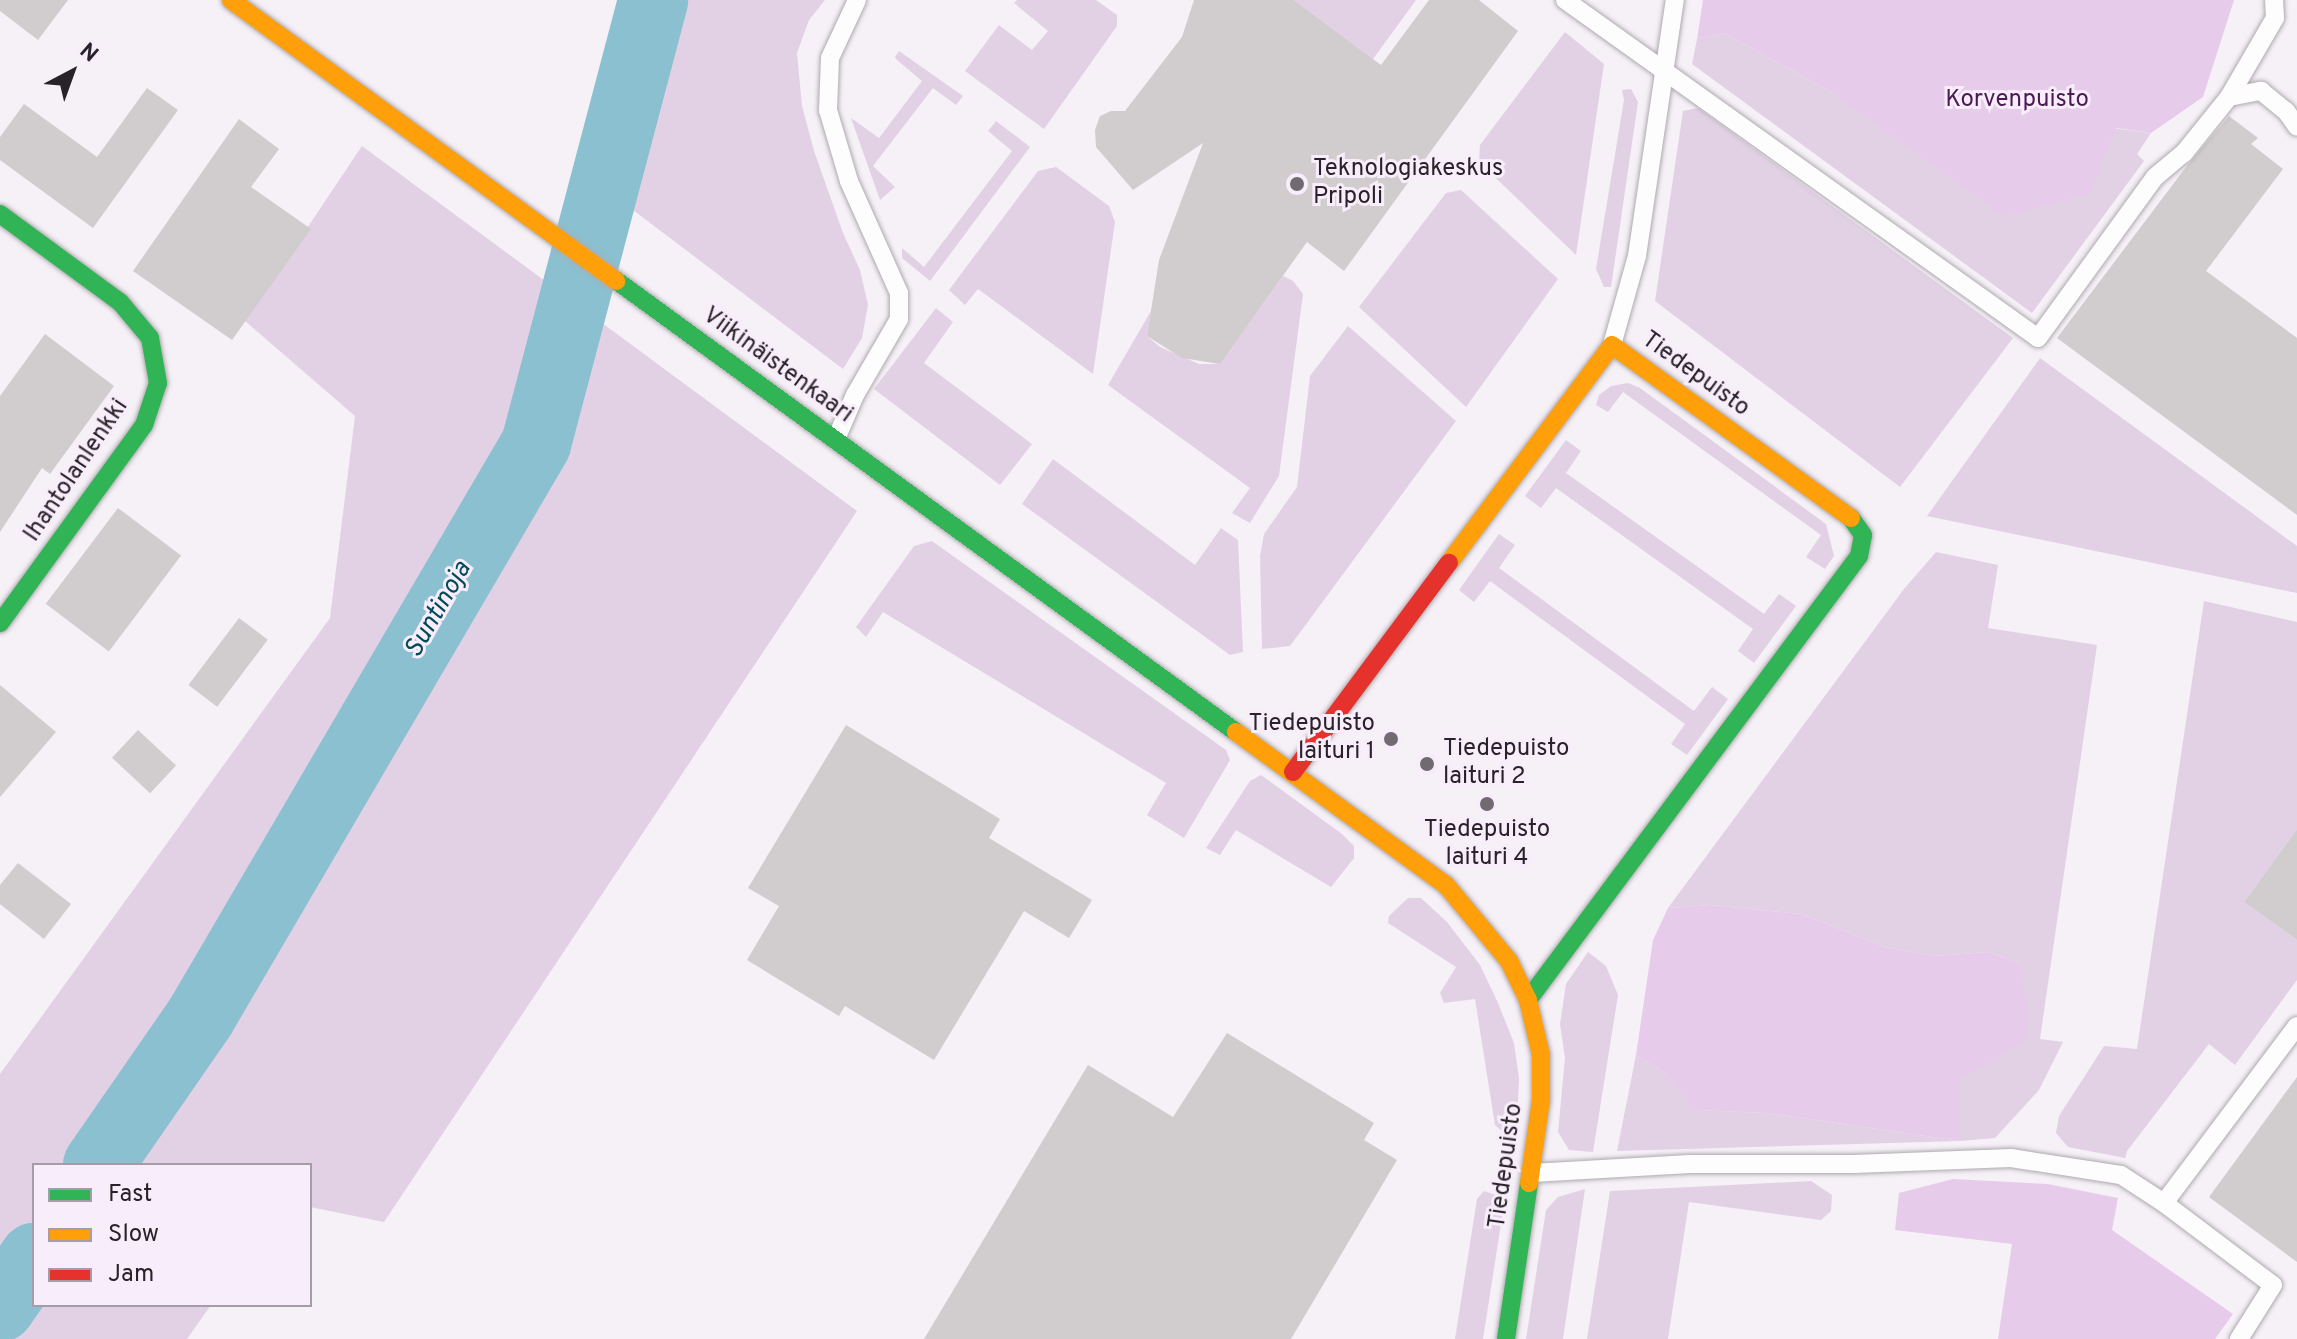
<!DOCTYPE html>
<html>
<head>
<meta charset="utf-8">
<style>
  body { margin:0 }
  #map { position:relative; width:2297px; height:1339px; overflow:hidden; background:#f6f0f7; font-family:Overpass,sans-serif }
  div>[style] { position:absolute }
  [style*='--x'] { left:calc(var(--x)*1px); top:calc(var(--y)*1px); width:calc(var(--w)*1px); rotate:calc(var(--a)*1deg) }
  .green>* { inset:0; background:#e2d1e5 }
  .forest>* { inset:0; background:#e6ccea }
  .river>* { height:70px; margin:-35px; padding:0 35px; transform-origin:35px; border-radius:35px; background:#8bc0d0 }
  .building>* { inset:0; background:#d1cccd; transform-origin:0 0 }
  .roads { filter:drop-shadow(0 0 2px #aeaaaf) drop-shadow(0 0 2px #aeaaaf) }
  .lane>* { height:18px; margin:-9px; padding:0 9px; transform-origin:9px; border-radius:9px; background:#fefdfe }
  .fast>* { height:18px; margin:-9px; padding:0 9px; transform-origin:9px; border-radius:9px; background:#30b455 }
  .slow>* { height:18px; margin:-9px; padding:0 9px; transform-origin:9px; border-radius:9px; background:#ff9f0a }
  .jam>* { height:18px; margin:-9px; padding:0 9px; transform-origin:9px; border-radius:9px; background:#e5322d }
  .dots>* { width:22px; height:22px; translate:-50% -50%; box-sizing:border-box; border:4px solid #f8edfa; border-radius:50% }
  span { translate:-50% -50%; white-space:nowrap; text-align:center; line-height:1.15; -webkit-text-stroke:6px #f8edfa; paint-order:stroke }
  .park-label { font-size:24px; color:#4b1953 }
  .poi-label { font-size:24px; color:#272328 }
  .left { translate:0 -50%; text-align:left }
  .right { translate:-100% -50%; text-align:right }
  .street-label { font-size:24px; color:#272328 }
  .water-label { font-size:26px; color:#004b58; font-style:italic }
  .legend { position:absolute; left:32px; top:1163px; width:280px; height:144px; box-sizing:border-box; background:#f8edfa; border:2px solid #a49ca6; margin:0; padding:10px 14px; list-style:none; font-size:24px; color:#272328 }
  .legend li { display:flex; align-items:center; gap:16px; height:40px }
  .legend b { width:40px; border:2px solid #a49ca6 }
  .north { position:absolute; left:32px; top:32px; width:80px; height:80px; -webkit-text-stroke:6px #f8edfa; paint-order:stroke; rotate:41deg; font-size:22px; font-weight:700; line-height:32px; text-align:center; color:#272328 }
  .north::after { content:''; display:block; margin:auto; width:28px; height:36px; background:#272328; clip-path:polygon(50% 0,100% 100%,50% 72%,0 100%) }
</style>
</head>
<body>
<div id="map">
  <div class="green">
    <div style="clip-path:polygon(675px 0,825px 0,809px 20px,797px 53px,802px 106px,814px 151px,843px 233px,860px 270px,868px 305px,862px 338px,843px 369px,633px 210px)"></div>
    <div style="clip-path:polygon(1017px 0,1096px 0,1117px 15px,1117px 26px,1044px 129px,965px 71px,999px 25px,1032px 50px,1048px 31px,1014px 3px)"></div>
    <div style="clip-path:polygon(1294px 0,1416px 0,1373px 59px)"></div>
    <div style="clip-path:polygon(1565px 32px,1604px 64px,1576px 255px,1479px 162px,1480px 145px)"></div>
    <div style="clip-path:polygon(1724px 33px,1831px 92px,2151px 133px,2137px 154px,2144px 161px,2032px 313px,1692px 64px,1697px 39px)"></div>
    <div style="clip-path:polygon(899px 51px,963px 96px,956px 105px,933px 88px,873px 166px,895px 187px,880px 200px,851px 118px,879px 138px,922px 81px,897px 60px,895px 57px)"></div>
    <div style="clip-path:polygon(1631px 89px,1638px 102px,1611px 287px,1604px 287px,1596px 269px,1624px 100px,1622px 90px)"></div>
    <div style="clip-path:polygon(1698px 108px,2013px 338px,1900px 487px,1655px 301px,1683px 111px)"></div>
    <div style="clip-path:polygon(996px 121px,1030px 147px,930px 281px,902px 258px,902px 248px,924px 267px,1012px 151px,988px 131px)"></div>
    <div style="clip-path:polygon(362px 146px,857px 511px,384px 1222px,310px 1207px,310px 1165px,34px 1165px,34px 1305px,211px 1305px,187px 1339px,0 1339px,0 1074px,330px 618px,355px 416px,245px 321px)"></div>
    <div style="clip-path:polygon(1056px 167px,1109px 206px,1115px 222px,1093px 374px,978px 289px,965px 305px,949px 290px,1038px 171px)"></div>
    <div style="clip-path:polygon(1461px 190px,1558px 279px,1466px 407px,1359px 307px,1446px 193px)"></div>
    <div style="clip-path:polygon(1283px 276px,1293px 281px,1303px 294px,1279px 476px,1250px 523px,1232px 513px,1250px 488px,1108px 385px,1151px 311px,1147px 336px,1160px 347px,1199px 364px,1219px 364px)"></div>
    <div style="clip-path:polygon(936px 308px,953px 322px,924px 363px,1032px 444px,1000px 485px,874px 389px)"></div>
    <div style="clip-path:polygon(1348px 326px,1456px 421px,1290px 646px,1262px 649px,1260px 556px,1264px 534px,1297px 487px,1310px 376px)"></div>
    <div style="clip-path:polygon(2040px 358px,2297px 546px,2297px 593px,1927px 516px)"></div>
    <div style="clip-path:polygon(1628px 383px,1640px 388px,1826px 524px,1834px 556px,1825px 569px,1806px 557px,1821px 535px,1623px 392px,1608px 412px,1596px 405px,1599px 395px,1611px 386px)"></div>
    <div style="clip-path:polygon(1566px 440px,1581px 451px,1566px 473px,1764px 614px,1779px 594px,1796px 606px,1754px 663px,1738px 651px,1753px 629px,1556px 488px,1541px 508px,1525px 496px)"></div>
    <div style="clip-path:polygon(1053px 459px,1195px 565px,1221px 528px,1238px 540px,1243px 652px,1230px 655px,1022px 504px)"></div>
    <div style="clip-path:polygon(1499px 534px,1515px 545px,1499px 568px,1694px 711px,1712px 687px,1728px 699px,1687px 755px,1671px 744px,1685px 724px,1490px 581px,1474px 602px,1459px 590px)"></div>
    <div style="clip-path:polygon(932px 541px,1226px 750px,1230px 760px,1184px 838px,1147px 815px,1166px 783px,883px 612px,866px 637px,856px 627px,914px 546px)"></div>
    <div style="clip-path:polygon(1936px 552px,1998px 565px,1988px 628px,2097px 645px,2040px 1039px,2063px 1042px,2039px 1090px,1995px 1138px,1960px 1141px,1617px 1151px,1636px 1055px,1666px 1074px,1697px 1110px,1767px 1113px,1960px 1141px,1960px 1080px,1989px 1060px,2020px 964px,1990px 952px,1933px 956px,1885px 947px,1801px 914px,1711px 905px,1668px 908px,1904px 589px)"></div>
    <div style="clip-path:polygon(2204px 601px,2297px 622px,2297px 829px,2244px 902px,2297px 940px,2297px 980px,2235px 1065px,2209px 1044px,2127px 1151px,2125px 1158px,2068px 1147px,2056px 1133px,2059px 1116px,2104px 1046px,2137px 1049px)"></div>
    <div style="clip-path:polygon(1261px 775px,1342px 834px,1354px 846px,1354px 858px,1331px 887px,1236px 830px,1220px 855px,1206px 848px,1250px 781px)"></div>
    <div style="clip-path:polygon(1408px 898px,1421px 898px,1447px 922px,1480px 965px,1498px 1003px,1514px 1043px,1519px 1078px,1517px 1125px,1506px 1135px,1495px 1125px,1475px 999px,1444px 1003px,1440px 993px,1456px 967px,1388px 923px,1389px 916px)"></div>
    <div style="clip-path:polygon(1588px 952px,1606px 966px,1618px 995px,1593px 1152px,1569px 1150px,1558px 1132px,1565px 1058px,1560px 1024px,1566px 984px)"></div>
    <div style="clip-path:polygon(1811px 1181px,1832px 1195px,1831px 1211px,1821px 1220px,1689px 1202px,1668px 1339px,1587px 1339px,1610px 1191px)"></div>
    <div style="clip-path:polygon(1585px 1189px,1563px 1339px,1526px 1339px,1546px 1210px,1558px 1197px)"></div>
    <div style="clip-path:polygon(1484px 1191px,1505px 1198px,1483px 1339px,1455px 1339px,1477px 1199px)"></div>
  </div>
  <div class="forest">
    <div style="clip-path:polygon(1703px 0,2234px 0,2203px 97px,2151px 133px,2116px 128px,2091px 193px,2004px 217px,1831px 92px,1724px 33px,1697px 39px)"></div>
    <div style="clip-path:polygon(1711px 905px,1801px 914px,1885px 947px,1933px 956px,1990px 952px,2020px 964px,2027px 1009px,2026px 1040px,1960px 1080px,1960px 1141px,1767px 1113px,1695px 1110px,1666px 1074px,1636px 1055px,1653px 940px,1668px 908px)"></div>
    <div style="clip-path:polygon(1953px 1179px,2048px 1184px,2118px 1198px,2112px 1230px,2233px 1314px,2215px 1339px,1998px 1339px,2012px 1244px,1895px 1230px,1899px 1193px)"></div>
  </div>
  <div class="river">
    <div style="--x:98;--y:1165;--w:181;--a:-55.3"></div>
    <div style="--x:201;--y:1016;--w:663;--a:-59.64"></div>
    <div style="--x:536;--y:444;--w:459;--a:-75.2"></div>
    <div style="--x:0;--y:1307;--w:60;--a:-55.2"></div>
  </div>
  <div class="building">
    <div style="clip-path:polygon(0 0,68px 0,38px 40px,0 11px)"></div>
    <div style="clip-path:polygon(1194px 0,1294px 0,1381px 65px,1429px 0,1479px 0,1518px 31px,1344px 271px,1307px 242px,1220px 364px,1182px 358px,1147px 336px,1159px 260px,1203px 143px,1133px 190px,1096px 147px,1095px 130px,1100px 116px,1111px 111px,1125px 111px,1182px 37px)"></div>
    <div style="clip-path:polygon(147px 88px,178px 110px,93px 228px,0 160px,0 137px,24px 104px,97px 157px)"></div>
    <div style="clip-path:polygon(2229px 116px,2258px 138px,2251px 144px,2283px 169px,2206px 271px,2297px 338px,2297px 515px,2057px 338px,2186px 167px)"></div>
    <div style="clip-path:polygon(239px 119px,279px 149px,251px 187px,311px 229px,232px 340px,133px 271px)"></div>
    <div style="clip-path:polygon(45px 334px,114px 386px,50px 474px,42px 468px,0 532px,0 396px)"></div>
    <div style="left:118px;top:508px;width:79px;height:120px;rotate:37deg"></div>
    <div style="left:239px;top:618px;width:36px;height:84px;rotate:37deg"></div>
    <div style="clip-path:polygon(0 685px,56px 732px,0 797px)"></div>
    <div style="clip-path:polygon(846px 725px,1000px 819px,989px 838px,1092px 900px,1069px 938px,1024px 911px,934px 1060px,845px 1006px,839px 1016px,747px 960px,779px 906px,748px 888px)"></div>
    <div style="left:138px;top:730px;width:52px;height:38px;rotate:43deg"></div>
    <div style="clip-path:polygon(2297px 829px,2297px 940px,2244px 902px)"></div>
    <div style="clip-path:polygon(18px 863px,71px 904px,44px 939px,0 904px,0 885px)"></div>
    <div style="clip-path:polygon(1227px 1033px,1374px 1123px,1364px 1140px,1397px 1160px,1291px 1339px,924px 1339px,1088px 1065px,1173px 1117px)"></div>
    <div style="clip-path:polygon(2297px 1077px,2297px 1262px,2209px 1197px)"></div>
  </div>
  <div class="roads">
    <div class="lane">
      <div style="--x:1565;--y:0;--w:581;--a:35.55"></div>
      <div style="--x:2038;--y:338;--w:199;--a:-54"></div>
      <div style="--x:2155;--y:177;--w:38;--a:-40"></div>
      <div style="--x:2184;--y:153;--w:72;--a:-51.2"></div>
      <div style="--x:2229;--y:97;--w:33;--a:-11"></div>
      <div style="--x:2261;--y:91;--w:32;--a:39"></div>
      <div style="--x:2286;--y:111;--w:19;--a:55"></div>
      <div style="--x:2229;--y:97;--w:91;--a:-59.8"></div>
      <div style="--x:2275;--y:18;--w:18;--a:-93"></div>
      <div style="--x:1612;--y:345;--w:92;--a:-74.3"></div>
      <div style="--x:1637;--y:256;--w:259;--a:-81.6"></div>
      <div style="--x:836;--y:439;--w:48;--a:-66.6"></div>
      <div style="--x:855;--y:395;--w:88;--a:-59.9"></div>
      <div style="--x:899;--y:319;--w:26;--a:-90"></div>
      <div style="--x:899;--y:293;--w:123;--a:-114.1"></div>
      <div style="--x:849;--y:181;--w:74;--a:-106.5"></div>
      <div style="--x:828;--y:110;--w:52;--a:-87.8"></div>
      <div style="--x:830;--y:58;--w:64;--a:-65"></div>
      <div style="--x:1532;--y:1173;--w:158;--a:-3.3"></div>
      <div style="--x:1690;--y:1164;--w:164;--a:0"></div>
      <div style="--x:1854;--y:1164;--w:157;--a:-2.2"></div>
      <div style="--x:2011;--y:1158;--w:111;--a:8.8"></div>
      <div style="--x:2121;--y:1175;--w:51;--a:33.1"></div>
      <div style="--x:2164;--y:1203;--w:221;--a:-53.1"></div>
      <div style="--x:2164;--y:1203;--w:136;--a:37"></div>
      <div style="--x:2273;--y:1285;--w:64;--a:122.2"></div>
    </div>
    <div class="fast">
      <div style="--x:0;--y:214;--w:149;--a:36.3"></div>
      <div style="--x:120;--y:302;--w:47;--a:50.2"></div>
      <div style="--x:150;--y:338;--w:46;--a:79.9"></div>
      <div style="--x:158;--y:383;--w:44;--a:108.4"></div>
      <div style="--x:144;--y:425;--w:245;--a:126"></div>
      <div style="--x:617;--y:281;--w:766;--a:36.08"></div>
      <div style="--x:1528;--y:1000;--w:554;--a:-53.3"></div>
      <div style="--x:1859;--y:556;--w:21;--a:-79"></div>
      <div style="--x:1863;--y:535;--w:21;--a:-125"></div>
      <div style="--x:1506;--y:1339;--w:158;--a:-81.6"></div>
    </div>
    <div class="slow">
      <div style="--x:231;--y:0;--w:477;--a:36.1"></div>
      <div style="--x:1449;--y:563;--w:272;--a:-53.2"></div>
      <div style="--x:1612;--y:345;--w:295;--a:35.9"></div>
      <div style="--x:1236;--y:732;--w:260;--a:36.1"></div>
      <div style="--x:1446;--y:885;--w:99;--a:50.3"></div>
      <div style="--x:1509;--y:961;--w:43;--a:64"></div>
      <div style="--x:1528;--y:1000;--w:57;--a:76.7"></div>
      <div style="--x:1541;--y:1055;--w:45;--a:90"></div>
      <div style="--x:1541;--y:1100;--w:84;--a:98.2"></div>
    </div>
    <div class="jam">
      <div style="--x:1293;--y:772;--w:261;--a:-53.3"></div>
    </div>
  </div>
  <div class="dots">
    <div style="left:1297px;top:184px;background:#6f6b70"></div>
    <div style="left:1391px;top:739px;background:#6f6b70"></div>
    <div style="left:1427px;top:764px;background:#6f6b70"></div>
    <div style="left:1487px;top:804px;background:#6f6b70"></div>
  </div>
  <div class="park-label">
    <span style="left:2017px;top:101px">Korvenpuisto</span>
  </div>
  <div class="poi-label">
    <span class="left" style="left:1313px;top:184px">Teknologiakeskus<br>Pripoli</span>
    <span class="right" style="left:1375px;top:739px">Tiedepuisto<br>laituri 1</span>
    <span class="left" style="left:1443px;top:764px">Tiedepuisto<br>laituri 2</span>
    <span style="left:1487px;top:845px">Tiedepuisto<br>laituri 4</span>
  </div>
  <div class="street-label">
    <span style="left:777px;top:366px;rotate:36deg">Viikinäistenkaari</span>
    <span style="left:1695px;top:375px;rotate:36deg">Tiedepuisto</span>
    <span style="left:77px;top:471px;rotate:-56deg">Ihantolanlenkki</span>
    <span style="left:1507px;top:1166px;rotate:-82deg">Tiedepuisto</span>
  </div>
  <div class="water-label">
    <span style="left:439px;top:610px;rotate:-60deg">Suntinoja</span>
  </div>
  <ul class="legend">
  <li><b style="height:10px;background:#30b455"></b>Fast</li>
  <li><b style="height:10px;background:#ff9f0a"></b>Slow</li>
  <li><b style="height:10px;background:#e5322d"></b>Jam</li>
  </ul>
  <div class="north">N</div>
</div>
</body>
</html>
